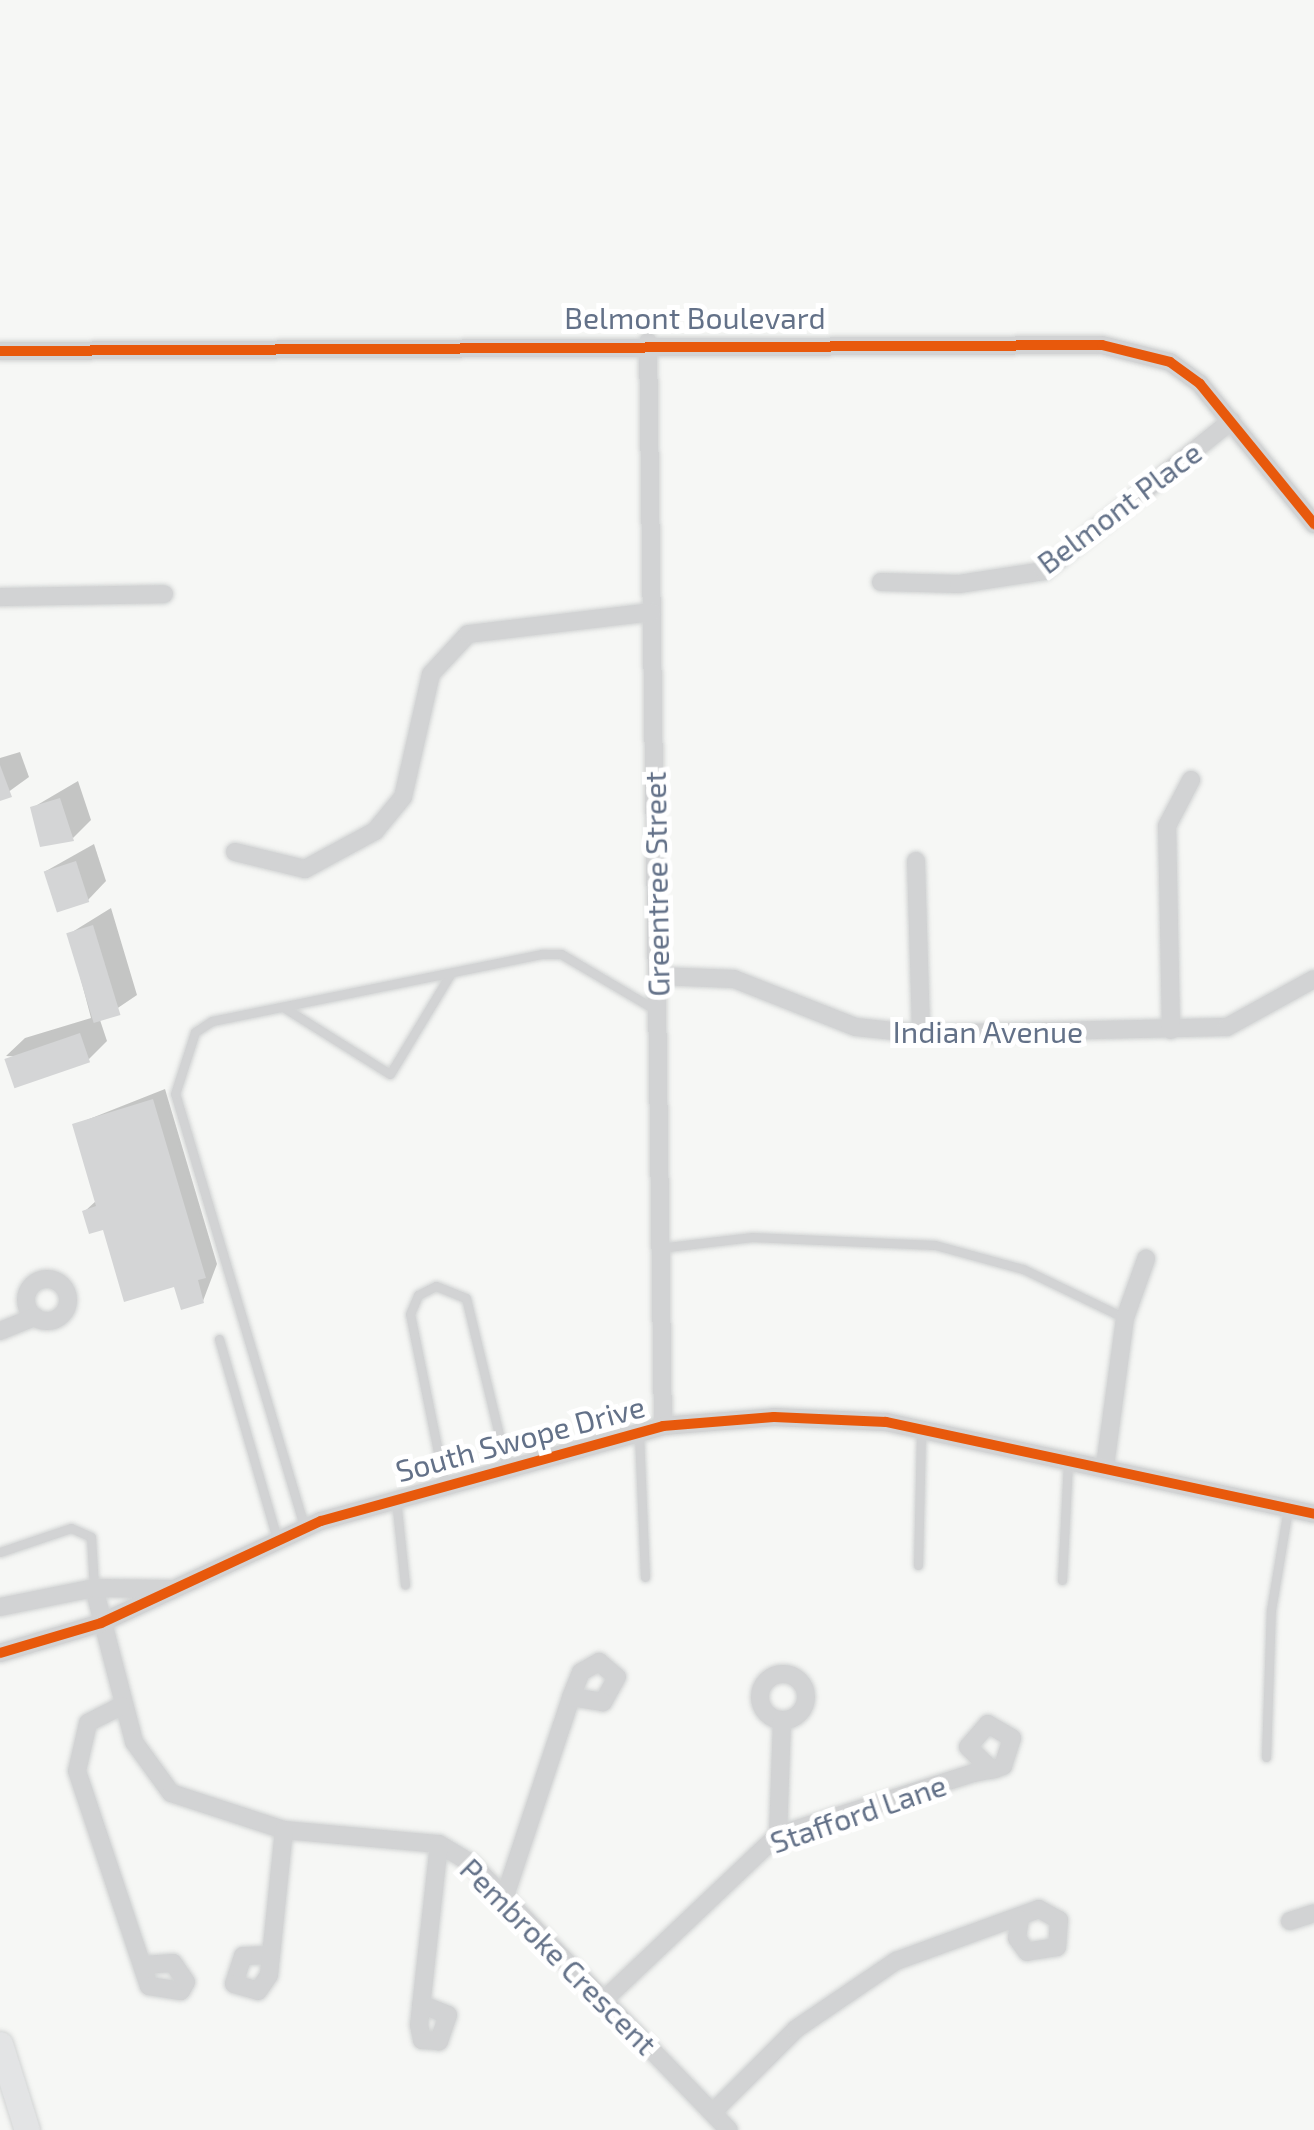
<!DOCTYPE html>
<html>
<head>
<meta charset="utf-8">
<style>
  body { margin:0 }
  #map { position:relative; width:1314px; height:2130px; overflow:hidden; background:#f6f7f5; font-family:"Exo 2",sans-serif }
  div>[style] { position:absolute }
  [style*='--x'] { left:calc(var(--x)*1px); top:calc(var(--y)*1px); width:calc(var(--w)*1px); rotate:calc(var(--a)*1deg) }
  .shadow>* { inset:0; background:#0003 }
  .building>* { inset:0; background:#d4d5d6; transform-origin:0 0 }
  .roads { filter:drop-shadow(0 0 2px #d2d4d4) drop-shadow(0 0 2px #d2d4d4) }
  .service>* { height:9px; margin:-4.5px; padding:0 4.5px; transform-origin:4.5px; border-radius:4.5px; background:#d2d3d4 }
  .minor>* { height:18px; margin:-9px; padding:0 9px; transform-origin:9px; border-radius:9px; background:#d2d3d4 }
  .minor>.ring { margin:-9px; padding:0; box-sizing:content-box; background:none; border:18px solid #d2d3d4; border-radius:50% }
  .primary>* { height:25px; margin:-12.5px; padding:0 12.5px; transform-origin:12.5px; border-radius:12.5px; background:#e3e4e5 }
  .cycleway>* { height:10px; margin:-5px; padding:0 5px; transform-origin:5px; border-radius:5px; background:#e8590c }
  span { translate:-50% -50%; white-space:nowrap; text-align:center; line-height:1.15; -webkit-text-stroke:10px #fff; paint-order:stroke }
  .street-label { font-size:30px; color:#637188 }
</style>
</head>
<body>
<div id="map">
  <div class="shadow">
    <div style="clip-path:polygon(20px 752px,29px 777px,0 798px,0 758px)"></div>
    <div style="clip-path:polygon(78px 781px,91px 820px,73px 838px,32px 808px)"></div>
    <div style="clip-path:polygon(94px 844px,106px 881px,88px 900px,46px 871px)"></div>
    <div style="clip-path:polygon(111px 908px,137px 995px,100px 1020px,107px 1041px,88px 1060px,6px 1056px,25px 1038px,91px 1018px,69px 934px)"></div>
    <div style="clip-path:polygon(165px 1089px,217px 1264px,203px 1301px,85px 1211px,97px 1200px,74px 1125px)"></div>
  </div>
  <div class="building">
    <div style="clip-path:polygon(0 765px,12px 797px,0 801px)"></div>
    <div style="clip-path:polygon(60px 798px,74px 841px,40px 847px,30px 807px)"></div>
    <div style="left:76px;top:861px;width:43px;height:34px;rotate:72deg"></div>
    <div style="left:93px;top:925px;width:94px;height:28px;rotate:73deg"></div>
    <div style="left:80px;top:1033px;width:31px;height:80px;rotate:71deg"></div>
    <div style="clip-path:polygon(153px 1099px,206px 1278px,198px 1280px,204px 1303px,181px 1310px,174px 1287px,124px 1302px,103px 1230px,89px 1234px,82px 1211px,96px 1206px,72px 1124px)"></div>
  </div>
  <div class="roads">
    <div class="service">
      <div style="--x:283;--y:1007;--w:126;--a:32.1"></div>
      <div style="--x:390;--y:1074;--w:118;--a:-58.9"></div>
      <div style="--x:659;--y:1248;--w:94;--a:-6.7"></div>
      <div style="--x:752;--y:1237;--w:183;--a:2.5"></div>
      <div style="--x:935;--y:1245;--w:91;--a:15.3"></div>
      <div style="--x:1023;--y:1269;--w:113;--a:25.7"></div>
      <div style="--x:219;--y:1339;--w:211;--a:73.8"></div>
      <div style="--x:639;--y:1434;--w:143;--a:87.6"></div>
      <div style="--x:444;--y:1481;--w:170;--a:-101.5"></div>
      <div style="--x:410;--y:1314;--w:21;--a:-67"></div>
      <div style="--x:418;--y:1295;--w:20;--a:-27"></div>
      <div style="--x:436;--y:1286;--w:32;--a:22"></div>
      <div style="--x:466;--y:1298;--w:170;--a:76.4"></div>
      <div style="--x:396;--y:1499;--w:86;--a:84"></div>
      <div style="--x:305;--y:1529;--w:454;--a:-106.6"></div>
      <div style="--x:175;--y:1094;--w:65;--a:-72.1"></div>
      <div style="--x:195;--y:1032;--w:20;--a:-33"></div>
      <div style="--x:212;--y:1021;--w:337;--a:-11.5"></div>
      <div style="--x:542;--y:954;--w:19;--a:0"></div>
      <div style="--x:561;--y:954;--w:110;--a:30.5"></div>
      <div style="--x:0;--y:1552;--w:75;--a:-18.7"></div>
      <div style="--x:71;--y:1528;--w:22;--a:24"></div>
      <div style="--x:91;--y:1537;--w:51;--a:86.6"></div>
      <div style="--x:918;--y:1565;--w:134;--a:-88.7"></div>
      <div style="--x:1062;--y:1580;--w:120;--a:-87.1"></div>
      <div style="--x:1266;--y:1757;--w:147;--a:-88.1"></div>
      <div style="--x:1271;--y:1610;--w:103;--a:-80.5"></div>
    </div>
    <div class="minor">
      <div style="--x:648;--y:342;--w:1084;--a:89.21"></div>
      <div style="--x:0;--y:351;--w:1102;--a:-0.31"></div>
      <div style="--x:1102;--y:345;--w:70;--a:14"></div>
      <div style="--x:1170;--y:362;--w:37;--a:36"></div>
      <div style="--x:1200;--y:384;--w:181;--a:50.8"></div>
      <div style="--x:881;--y:582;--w:78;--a:1.5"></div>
      <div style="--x:959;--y:584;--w:86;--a:-8.7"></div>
      <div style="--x:1044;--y:571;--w:240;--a:-38.7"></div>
      <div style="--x:0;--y:597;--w:164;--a:-1"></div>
      <div style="--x:235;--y:852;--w:72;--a:13.7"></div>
      <div style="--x:305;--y:869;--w:80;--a:-28.5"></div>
      <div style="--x:375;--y:831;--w:44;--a:-50.5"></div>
      <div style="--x:403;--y:797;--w:126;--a:-77.2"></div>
      <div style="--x:431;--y:674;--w:54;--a:-47.2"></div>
      <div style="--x:468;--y:634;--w:185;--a:-6.8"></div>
      <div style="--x:916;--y:861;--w:173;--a:88.3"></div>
      <div style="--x:658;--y:976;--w:76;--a:2.3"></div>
      <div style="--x:734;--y:979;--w:131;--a:21.5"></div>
      <div style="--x:856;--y:1027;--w:65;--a:6.1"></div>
      <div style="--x:921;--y:1034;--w:306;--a:-1.3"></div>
      <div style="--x:1227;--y:1027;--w:99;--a:-28.9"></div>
      <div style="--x:1171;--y:1030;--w:204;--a:-91.1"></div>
      <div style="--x:1167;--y:826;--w:52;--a:-62.4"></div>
      <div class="ring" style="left:26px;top:1279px;width:24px;height:24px"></div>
      <div style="--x:0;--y:1331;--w:38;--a:-22"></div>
      <div style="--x:1105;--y:1466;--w:149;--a:-82.3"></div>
      <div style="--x:1125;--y:1318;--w:63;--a:-70.4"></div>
      <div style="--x:94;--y:1588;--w:159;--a:75.4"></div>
      <div style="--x:134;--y:1742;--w:63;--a:54"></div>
      <div style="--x:171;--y:1793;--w:119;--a:18.1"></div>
      <div style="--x:284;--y:1830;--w:156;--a:5.2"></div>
      <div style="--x:439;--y:1844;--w:37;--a:31"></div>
      <div style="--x:471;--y:1863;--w:371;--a:46"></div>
      <div style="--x:0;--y:1607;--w:96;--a:-11.4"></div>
      <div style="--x:94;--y:1588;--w:75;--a:0.8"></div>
      <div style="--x:0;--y:1653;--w:105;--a:-16.5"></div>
      <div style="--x:101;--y:1623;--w:242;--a:-24.9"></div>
      <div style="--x:321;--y:1521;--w:355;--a:-15.5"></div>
      <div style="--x:663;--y:1426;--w:111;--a:-4.6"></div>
      <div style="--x:774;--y:1417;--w:112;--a:2.6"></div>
      <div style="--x:886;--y:1422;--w:438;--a:12.1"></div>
      <div class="ring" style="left:760px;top:1674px;width:28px;height:28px"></div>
      <div style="--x:121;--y:1706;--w:37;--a:153"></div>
      <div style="--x:88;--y:1723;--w:49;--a:102.9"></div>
      <div style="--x:77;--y:1771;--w:227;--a:71.5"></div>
      <div style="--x:149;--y:1986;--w:32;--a:9"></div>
      <div style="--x:181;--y:1991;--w:10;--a:-61"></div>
      <div style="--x:186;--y:1982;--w:23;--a:-124"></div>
      <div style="--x:173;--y:1963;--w:30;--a:176"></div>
      <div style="--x:778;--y:1835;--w:115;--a:-88"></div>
      <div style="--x:505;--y:1896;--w:180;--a:-71.6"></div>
      <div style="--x:562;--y:1725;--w:29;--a:-72"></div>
      <div style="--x:571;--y:1697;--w:27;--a:-68"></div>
      <div style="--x:581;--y:1672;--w:21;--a:-29"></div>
      <div style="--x:599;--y:1662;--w:23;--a:40"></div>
      <div style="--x:617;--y:1677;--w:29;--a:119"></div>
      <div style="--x:603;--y:1702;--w:32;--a:-171"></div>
      <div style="--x:1290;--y:1921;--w:25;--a:-18"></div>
      <div style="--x:271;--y:1955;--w:28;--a:178"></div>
      <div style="--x:243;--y:1956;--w:29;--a:108"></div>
      <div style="--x:234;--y:1984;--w:25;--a:16"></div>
      <div style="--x:258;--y:1991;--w:19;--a:-55"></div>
      <div style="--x:269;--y:1975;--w:146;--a:-84.1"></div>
      <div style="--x:606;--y:1998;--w:237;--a:-43.5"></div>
      <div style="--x:778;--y:1835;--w:206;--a:-17.6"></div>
      <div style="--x:974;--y:1773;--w:21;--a:-11"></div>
      <div style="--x:995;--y:1769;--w:9;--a:-21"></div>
      <div style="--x:1003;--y:1766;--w:29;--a:-72"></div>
      <div style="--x:1012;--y:1738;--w:28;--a:-150"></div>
      <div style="--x:988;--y:1724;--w:30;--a:131"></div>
      <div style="--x:968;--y:1747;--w:33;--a:44"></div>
      <div style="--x:421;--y:2004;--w:29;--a:22"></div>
      <div style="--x:448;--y:2015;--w:28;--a:109"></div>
      <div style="--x:439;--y:2041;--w:17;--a:-177"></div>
      <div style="--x:422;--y:2040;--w:15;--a:-101"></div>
      <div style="--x:419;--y:2025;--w:182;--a:-83.7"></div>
      <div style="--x:713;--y:2112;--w:117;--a:-45"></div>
      <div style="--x:796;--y:2029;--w:121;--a:-34.2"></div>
      <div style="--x:896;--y:1961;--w:152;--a:-20"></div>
      <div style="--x:1039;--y:1909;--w:23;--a:29"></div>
      <div style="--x:1059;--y:1920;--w:27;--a:94"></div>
      <div style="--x:1057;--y:1947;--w:30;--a:171"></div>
      <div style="--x:1027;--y:1952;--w:17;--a:-126"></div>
      <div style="--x:1017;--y:1938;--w:19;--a:-81"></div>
    </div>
    <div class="primary">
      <div style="--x:0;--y:2044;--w:90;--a:72.6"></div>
    </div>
  </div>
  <div class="cycleway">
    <div style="--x:0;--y:351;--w:1102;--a:-0.31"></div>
    <div style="--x:1102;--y:345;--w:70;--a:14"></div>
    <div style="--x:1170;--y:362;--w:37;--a:36"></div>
    <div style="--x:1200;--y:384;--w:181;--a:50.8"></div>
    <div style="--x:0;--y:1653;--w:105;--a:-16.5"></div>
    <div style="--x:101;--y:1623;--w:242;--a:-24.9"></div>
    <div style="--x:321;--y:1521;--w:355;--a:-15.5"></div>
    <div style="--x:663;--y:1426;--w:111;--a:-4.6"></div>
    <div style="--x:774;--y:1417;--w:112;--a:2.6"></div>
    <div style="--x:886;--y:1422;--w:438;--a:12.1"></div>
  </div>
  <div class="street-label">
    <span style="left:695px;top:317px">Belmont Boulevard</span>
    <span style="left:1119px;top:507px;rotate:-37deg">Belmont Place</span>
    <span style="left:656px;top:884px;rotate:-91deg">Greentree Street</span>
    <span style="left:988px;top:1031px">Indian Avenue</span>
    <span style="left:520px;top:1438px;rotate:-15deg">South Swope Drive</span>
    <span style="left:858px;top:1813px;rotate:-19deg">Stafford Lane</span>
    <span style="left:559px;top:1956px;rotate:45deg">Pembroke Crescent</span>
  </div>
</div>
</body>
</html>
